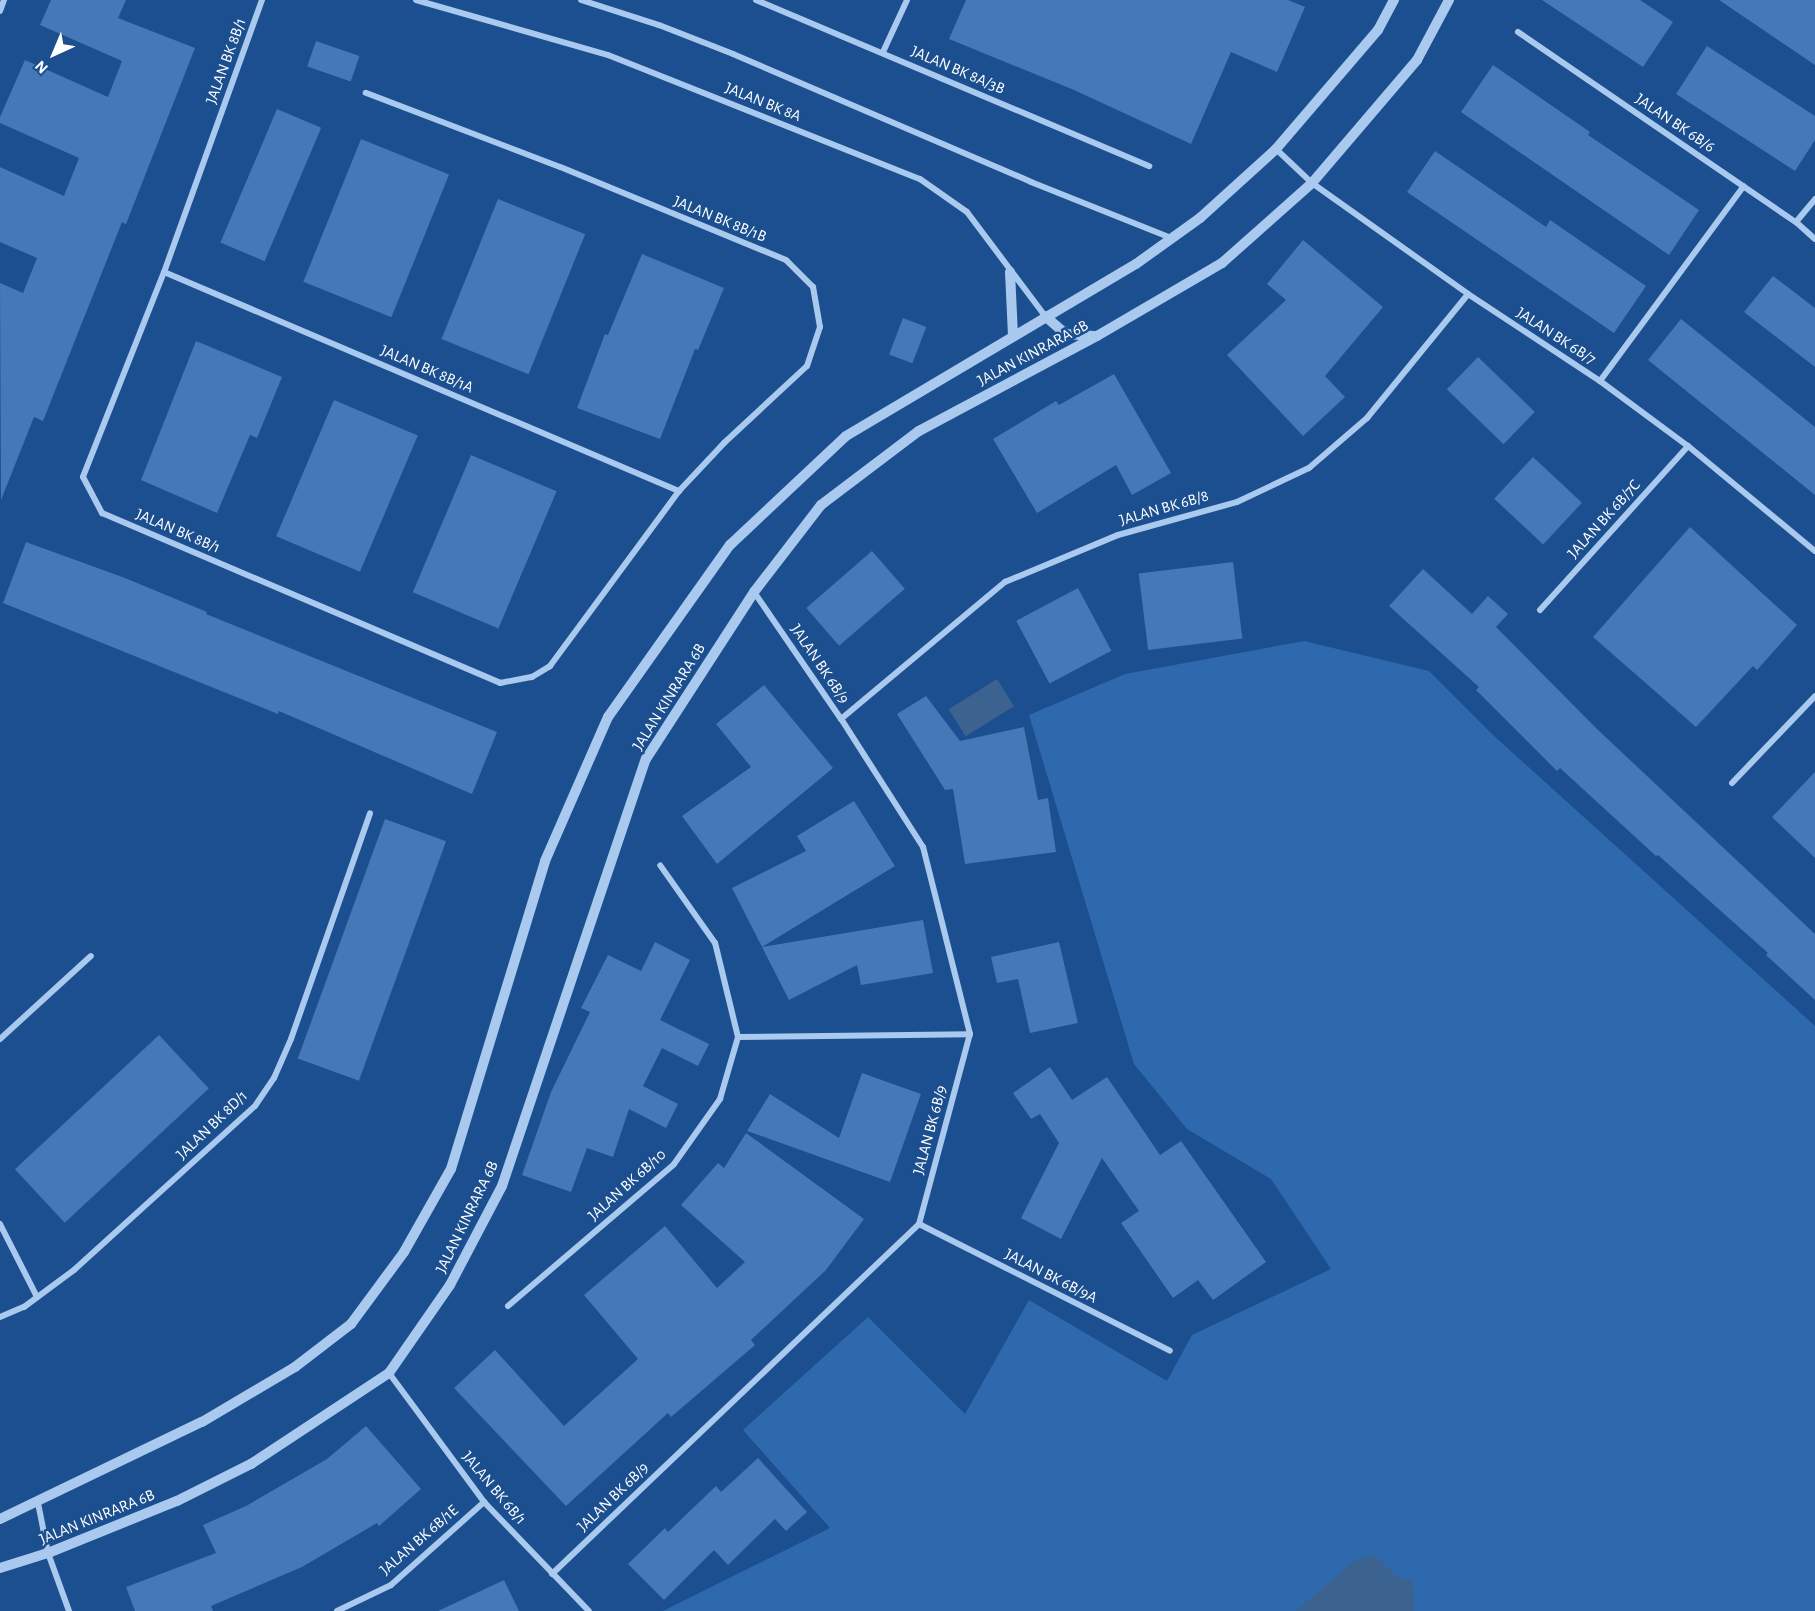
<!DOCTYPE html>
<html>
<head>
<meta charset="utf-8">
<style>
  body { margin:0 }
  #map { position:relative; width:1815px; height:1611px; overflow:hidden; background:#1b4f8f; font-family:"Alegreya Sans",sans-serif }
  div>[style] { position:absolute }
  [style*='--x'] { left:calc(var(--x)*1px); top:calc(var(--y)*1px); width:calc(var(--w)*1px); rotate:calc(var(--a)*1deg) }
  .green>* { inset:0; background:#2e69ad }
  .water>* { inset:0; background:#3c6290; transform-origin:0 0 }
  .building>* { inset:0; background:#4478b7; transform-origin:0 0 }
  .minor>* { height:6px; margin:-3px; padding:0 3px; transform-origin:3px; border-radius:3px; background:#a9c9ee }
  .tertiary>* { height:10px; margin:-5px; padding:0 5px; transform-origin:5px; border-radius:5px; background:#a9c9ee }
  span { translate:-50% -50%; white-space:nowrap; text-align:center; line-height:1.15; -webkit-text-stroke:5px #1b4f8f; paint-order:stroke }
  .street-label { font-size:16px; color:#fff }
  .north { position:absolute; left:24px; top:24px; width:60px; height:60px; -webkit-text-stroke:4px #1b4f8f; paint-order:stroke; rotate:224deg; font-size:16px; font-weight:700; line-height:24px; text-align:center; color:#fff }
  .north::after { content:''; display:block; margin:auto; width:21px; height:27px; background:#fff; clip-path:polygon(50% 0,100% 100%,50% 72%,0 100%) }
</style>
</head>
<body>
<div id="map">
  <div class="green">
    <div style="clip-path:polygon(1304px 641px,1429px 671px,1493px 735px,1815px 1026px,1815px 1611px,663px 1611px,830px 1528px,743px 1430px,868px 1317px,965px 1414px,1029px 1300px,1167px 1381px,1192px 1335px,1331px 1269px,1271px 1179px,1187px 1129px,1134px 1064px,1029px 715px,1125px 674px)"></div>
  </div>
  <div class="water">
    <div style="left:997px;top:679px;width:32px;height:57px;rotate:58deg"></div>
    <div style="clip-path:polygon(1375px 1555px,1396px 1576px,1413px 1582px,1414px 1611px,1296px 1611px,1354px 1561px)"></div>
  </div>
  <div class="building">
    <div style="clip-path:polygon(51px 0,126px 0,118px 18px,195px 48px,126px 224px,122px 222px,43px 421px,34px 417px,1px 500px,0 283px,23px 293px,37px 258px,0 242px,0 167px,64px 196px,79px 158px,0 123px,0 117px,25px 60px,108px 97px,122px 61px,40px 25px)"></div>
    <div style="clip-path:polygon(966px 0,1288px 0,1305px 7px,1277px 72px,1231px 52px,1191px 144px,1074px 90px,949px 39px)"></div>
    <div style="clip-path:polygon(1542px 0,1640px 0,1673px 22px,1643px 67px)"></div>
    <div style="clip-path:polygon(1719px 0,1815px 0,1815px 65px)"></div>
    <div style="left:316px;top:41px;width:46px;height:27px;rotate:19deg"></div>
    <div style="clip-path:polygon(1707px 46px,1815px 116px,1815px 140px,1795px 171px,1676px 94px)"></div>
    <div style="clip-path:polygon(1493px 65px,1590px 132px,1588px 135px,1699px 210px,1669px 255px,1461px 112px)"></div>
    <div style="left:277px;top:109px;width:48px;height:145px;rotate:23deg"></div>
    <div style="left:361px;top:139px;width:95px;height:154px;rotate:22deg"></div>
    <div style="clip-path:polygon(1435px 151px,1546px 227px,1550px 220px,1646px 286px,1614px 333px,1407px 192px)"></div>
    <div style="left:498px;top:199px;width:94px;height:151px;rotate:22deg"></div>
    <div style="clip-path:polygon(1303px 240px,1383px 307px,1325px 376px,1345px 397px,1303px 436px,1227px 355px,1286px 300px,1267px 284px)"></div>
    <div style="clip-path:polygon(642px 254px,724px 288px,698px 350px,695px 349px,660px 439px,577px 408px,605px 334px,608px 335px)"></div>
    <div style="clip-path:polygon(1773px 276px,1815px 308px,1815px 367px,1744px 312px)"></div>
    <div style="left:903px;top:318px;width:25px;height:39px;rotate:21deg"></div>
    <div style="clip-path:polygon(1681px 319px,1815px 427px,1815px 495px,1648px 360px)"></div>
    <div style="clip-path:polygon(196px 341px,282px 377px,257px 438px,250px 435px,217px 513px,141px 480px)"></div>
    <div style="left:1478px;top:357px;width:79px;height:45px;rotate:44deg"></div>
    <div style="clip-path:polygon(1114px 374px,1171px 473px,1132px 495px,1116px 465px,1037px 513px,993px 439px,1056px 401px,1059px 405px)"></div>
    <div style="left:334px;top:400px;width:91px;height:148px;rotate:23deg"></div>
    <div style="left:471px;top:455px;width:93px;height:149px;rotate:23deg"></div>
    <div style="left:1533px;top:457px;width:67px;height:57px;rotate:43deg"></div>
    <div style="clip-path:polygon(1690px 527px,1797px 625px,1757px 670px,1753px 666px,1696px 727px,1593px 637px)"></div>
    <div style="clip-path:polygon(26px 542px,125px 578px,207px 612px,206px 614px,497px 732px,472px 794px,279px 711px,278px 714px,3px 603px)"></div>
    <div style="left:872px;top:551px;width:50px;height:87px;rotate:49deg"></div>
    <div style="left:1233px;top:562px;width:77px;height:95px;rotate:83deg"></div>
    <div style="clip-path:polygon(1423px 569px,1472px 614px,1488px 596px,1508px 614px,1496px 627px,1597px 729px,1815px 934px,1815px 1000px,1766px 955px,1768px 953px,1658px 855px,1656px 856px,1560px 768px,1557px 771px,1476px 690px,1479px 687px,1389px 606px)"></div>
    <div style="left:1078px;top:588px;width:71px;height:70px;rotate:62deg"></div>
    <div style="clip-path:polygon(764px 685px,833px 768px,717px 864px,682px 816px,751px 767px,716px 724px)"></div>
    <div style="clip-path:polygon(926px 696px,960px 741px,1024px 727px,1038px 800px,1048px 798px,1056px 852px,965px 864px,953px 789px,945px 790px,897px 714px)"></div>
    <div style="clip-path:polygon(1815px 772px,1815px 858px,1772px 817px)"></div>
    <div style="clip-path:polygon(854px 801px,895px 866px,762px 947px,732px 888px,806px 851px,797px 836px)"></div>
    <div style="left:385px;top:819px;width:65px;height:255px;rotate:20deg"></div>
    <div style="clip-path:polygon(923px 920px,933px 973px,861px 985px,857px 965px,789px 1000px,762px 947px)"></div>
    <div style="clip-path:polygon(655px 942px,690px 960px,660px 1020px,709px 1044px,698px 1066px,662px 1048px,643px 1086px,678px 1104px,666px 1128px,629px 1109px,613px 1157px,587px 1148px,571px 1192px,522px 1175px,551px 1092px,590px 1012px,581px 1008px,608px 955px,641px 971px)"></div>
    <div style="clip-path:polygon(1059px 942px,1078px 1023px,1030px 1033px,1018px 979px,997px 983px,991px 957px)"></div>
    <div style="left:159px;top:1035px;width:73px;height:197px;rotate:47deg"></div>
    <div style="clip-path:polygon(1050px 1067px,1072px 1100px,1107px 1077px,1160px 1155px,1181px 1141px,1266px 1262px,1213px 1300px,1198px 1280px,1173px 1298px,1121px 1223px,1139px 1211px,1102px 1158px,1061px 1239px,1021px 1218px,1059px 1143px,1040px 1114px,1031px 1119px,1013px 1093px)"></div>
    <div style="clip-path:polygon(862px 1073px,921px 1094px,890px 1182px,747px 1131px,770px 1094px,839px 1138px)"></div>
    <div style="clip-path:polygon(746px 1133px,864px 1219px,826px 1270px,751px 1340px,755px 1345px,671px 1417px,668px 1413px,566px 1506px,454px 1388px,495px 1350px,564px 1426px,638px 1359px,584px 1295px,665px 1226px,717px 1288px,745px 1262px,681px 1205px,718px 1163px,724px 1168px)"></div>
    <div style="clip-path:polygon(366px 1426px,421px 1489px,379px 1526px,377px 1523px,302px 1567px,211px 1606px,213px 1611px,135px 1611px,126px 1587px,216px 1553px,203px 1525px,246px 1506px,327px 1459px)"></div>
    <div style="clip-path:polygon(758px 1458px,807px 1512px,786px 1531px,775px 1519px,728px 1565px,714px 1550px,664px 1600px,628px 1564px,665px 1528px,668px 1532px,716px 1486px,721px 1492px)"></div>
    <div style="clip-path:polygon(504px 1580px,519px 1611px,438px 1611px)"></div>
  </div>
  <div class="minor">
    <div style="--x:262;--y:0;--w:289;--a:109.8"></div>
    <div style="--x:164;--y:272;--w:220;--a:111.6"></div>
    <div style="--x:83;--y:477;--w:41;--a:62.2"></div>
    <div style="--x:102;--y:513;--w:433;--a:23.1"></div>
    <div style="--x:500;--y:683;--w:33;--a:-11"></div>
    <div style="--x:532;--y:677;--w:21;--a:-31"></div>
    <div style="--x:550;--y:666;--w:217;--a:-53.6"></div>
    <div style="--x:679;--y:491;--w:66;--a:-46.8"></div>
    <div style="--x:724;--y:443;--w:113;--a:-42.9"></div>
    <div style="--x:807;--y:366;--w:41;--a:-71.6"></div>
    <div style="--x:820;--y:327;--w:41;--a:-99.9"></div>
    <div style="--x:813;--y:287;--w:38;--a:-135"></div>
    <div style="--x:786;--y:260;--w:244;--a:-157.6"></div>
    <div style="--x:560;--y:167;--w:208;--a:-159.1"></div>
    <div style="--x:416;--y:0;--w:200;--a:16"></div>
    <div style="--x:608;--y:55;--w:336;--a:21.7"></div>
    <div style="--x:920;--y:179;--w:57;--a:35.1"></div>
    <div style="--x:967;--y:212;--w:130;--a:53.1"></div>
    <div style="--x:581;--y:0;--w:82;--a:17.8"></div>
    <div style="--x:659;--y:25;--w:79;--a:21.4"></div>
    <div style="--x:733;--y:54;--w:324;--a:23.2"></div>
    <div style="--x:1031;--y:182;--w:151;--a:21.8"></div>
    <div style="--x:756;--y:0;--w:427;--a:22.9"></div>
    <div style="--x:0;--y:11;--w:12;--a:-70"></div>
    <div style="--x:1518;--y:32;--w:337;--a:34.4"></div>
    <div style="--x:1796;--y:222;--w:25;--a:42"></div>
    <div style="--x:883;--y:52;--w:57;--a:-65.2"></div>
    <div style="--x:1276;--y:149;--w:50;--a:43.4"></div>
    <div style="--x:1312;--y:183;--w:191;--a:35.4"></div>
    <div style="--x:1468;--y:294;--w:158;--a:33.4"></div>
    <div style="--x:1600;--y:381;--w:109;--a:36.5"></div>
    <div style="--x:1688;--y:446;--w:165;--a:39.6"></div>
    <div style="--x:1796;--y:222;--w:30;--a:-50"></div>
    <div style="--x:164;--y:272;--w:560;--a:23.04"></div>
    <div style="--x:1600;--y:381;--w:242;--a:-53.6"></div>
    <div style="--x:1540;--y:610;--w:221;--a:-47.9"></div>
    <div style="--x:841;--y:719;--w:214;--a:-39.9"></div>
    <div style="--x:1005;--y:582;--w:122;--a:-22.6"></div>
    <div style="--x:1118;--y:535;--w:123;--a:-15.5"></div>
    <div style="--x:1237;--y:502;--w:80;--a:-25.3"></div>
    <div style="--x:1309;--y:468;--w:77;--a:-40.8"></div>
    <div style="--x:1367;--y:418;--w:160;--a:-50.8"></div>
    <div style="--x:1732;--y:783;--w:120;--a:-46.3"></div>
    <div style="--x:738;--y:1037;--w:232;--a:-0.7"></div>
    <div style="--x:0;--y:1039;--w:123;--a:-42.4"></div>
    <div style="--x:0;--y:1224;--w:82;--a:63.1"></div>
    <div style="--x:919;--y:1224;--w:281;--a:26.8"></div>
    <div style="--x:508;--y:1306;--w:218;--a:-40.5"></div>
    <div style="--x:674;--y:1164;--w:80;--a:-54.7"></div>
    <div style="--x:720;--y:1099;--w:65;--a:-73.8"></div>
    <div style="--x:738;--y:1037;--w:97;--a:-103.7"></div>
    <div style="--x:715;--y:943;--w:95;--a:-125.2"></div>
    <div style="--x:0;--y:1317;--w:26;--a:-23"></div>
    <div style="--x:24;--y:1307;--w:62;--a:-36.5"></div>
    <div style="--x:74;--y:1270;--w:244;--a:-42.2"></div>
    <div style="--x:255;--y:1106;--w:34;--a:-56"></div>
    <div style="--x:274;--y:1078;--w:43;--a:-66.4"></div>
    <div style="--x:291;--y:1039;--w:239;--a:-70.7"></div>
    <div style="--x:389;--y:1373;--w:160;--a:53.6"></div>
    <div style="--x:484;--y:1502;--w:151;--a:46.1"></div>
    <div style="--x:38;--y:1503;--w:51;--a:78.7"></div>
    <div style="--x:48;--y:1553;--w:62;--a:70.1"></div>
    <div style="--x:552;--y:1574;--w:507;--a:-43.64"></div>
    <div style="--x:919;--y:1224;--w:197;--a:-75"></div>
    <div style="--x:970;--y:1034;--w:193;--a:-104.1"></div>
    <div style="--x:923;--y:847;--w:152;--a:-122.6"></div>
    <div style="--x:841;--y:719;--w:154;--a:-124.4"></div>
    <div style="--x:337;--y:1611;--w:60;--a:-25.7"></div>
    <div style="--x:391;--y:1585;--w:125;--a:-41.7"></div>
  </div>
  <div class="tertiary">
    <div style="--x:1010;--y:272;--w:63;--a:87.3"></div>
    <div style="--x:1045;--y:316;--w:28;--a:41"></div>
    <div style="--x:1066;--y:334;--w:28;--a:4"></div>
    <div style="--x:0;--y:1519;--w:224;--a:-25.7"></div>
    <div style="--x:202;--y:1422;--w:108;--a:-30.6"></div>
    <div style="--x:295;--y:1367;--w:71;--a:-37.5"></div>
    <div style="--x:351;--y:1324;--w:89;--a:-53.6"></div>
    <div style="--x:404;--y:1252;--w:95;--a:-60.5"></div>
    <div style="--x:451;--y:1169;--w:322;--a:-73"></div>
    <div style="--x:545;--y:861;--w:157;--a:-66.4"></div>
    <div style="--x:608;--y:717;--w:211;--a:-54.7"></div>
    <div style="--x:730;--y:545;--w:159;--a:-43.2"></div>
    <div style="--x:846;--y:436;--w:337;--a:-30.7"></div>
    <div style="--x:1136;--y:264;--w:79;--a:-35.7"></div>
    <div style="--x:1200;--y:218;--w:103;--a:-42.2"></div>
    <div style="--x:1276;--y:149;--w:157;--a:-49.4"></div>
    <div style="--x:1378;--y:30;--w:34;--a:-62"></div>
    <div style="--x:0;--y:1568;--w:50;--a:-17.4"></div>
    <div style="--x:48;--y:1553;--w:139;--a:-22"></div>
    <div style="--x:177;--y:1501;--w:83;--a:-26.6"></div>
    <div style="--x:251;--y:1464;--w:165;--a:-33.4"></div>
    <div style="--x:389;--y:1373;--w:107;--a:-55.3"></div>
    <div style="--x:450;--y:1285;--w:112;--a:-62.3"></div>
    <div style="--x:502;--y:1186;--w:451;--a:-71.4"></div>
    <div style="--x:646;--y:759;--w:199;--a:-57.1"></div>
    <div style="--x:754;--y:592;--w:110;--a:-52.4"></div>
    <div style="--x:821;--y:505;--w:123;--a:-37.1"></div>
    <div style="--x:919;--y:431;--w:202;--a:-28.1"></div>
    <div style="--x:1097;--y:336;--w:145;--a:-30.3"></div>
    <div style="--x:1222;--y:263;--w:120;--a:-41.6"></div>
    <div style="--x:1312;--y:183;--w:162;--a:-49.5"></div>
    <div style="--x:1417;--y:60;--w:68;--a:-61.9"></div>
  </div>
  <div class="street-label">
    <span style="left:226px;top:61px;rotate:-70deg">JALAN BK 8B/1</span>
    <span style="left:958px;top:70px;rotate:23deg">JALAN BK 8A/3B</span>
    <span style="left:763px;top:102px;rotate:22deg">JALAN BK 8A</span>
    <span style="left:1675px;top:123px;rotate:34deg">JALAN BK 6B/6</span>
    <span style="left:720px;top:219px;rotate:22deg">JALAN BK 8B/1B</span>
    <span style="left:1556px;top:336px;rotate:33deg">JALAN BK 6B/7</span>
    <span style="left:1033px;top:353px;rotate:-28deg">JALAN KINRARA 6B</span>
    <span style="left:427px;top:369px;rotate:23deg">JALAN BK 8B/1A</span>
    <span style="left:1164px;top:508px;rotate:-16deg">JALAN BK 6B/8</span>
    <span style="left:1604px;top:519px;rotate:-48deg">JALAN BK 6B/7C</span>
    <span style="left:178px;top:531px;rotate:23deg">JALAN BK 8B/1</span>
    <span style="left:820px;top:664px;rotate:56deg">JALAN BK 6B/9</span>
    <span style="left:669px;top:697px;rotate:-58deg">JALAN KINRARA 6B</span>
    <span style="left:212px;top:1125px;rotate:-44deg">JALAN BK 8D/1</span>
    <span style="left:930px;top:1130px;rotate:-75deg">JALAN BK 6B/9</span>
    <span style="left:627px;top:1185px;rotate:-42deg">JALAN BK 6B/10</span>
    <span style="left:467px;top:1217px;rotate:-64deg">JALAN KINRARA 6B</span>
    <span style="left:1051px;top:1276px;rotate:27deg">JALAN BK 6B/9A</span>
    <span style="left:494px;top:1488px;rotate:50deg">JALAN BK 6B/1</span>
    <span style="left:613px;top:1497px;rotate:-44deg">JALAN BK 6B/9</span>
    <span style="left:97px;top:1517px;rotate:-22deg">JALAN KINRARA 6B</span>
    <span style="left:419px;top:1540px;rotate:-41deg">JALAN BK 6B/1E</span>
  </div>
  <div class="north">N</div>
</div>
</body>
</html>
